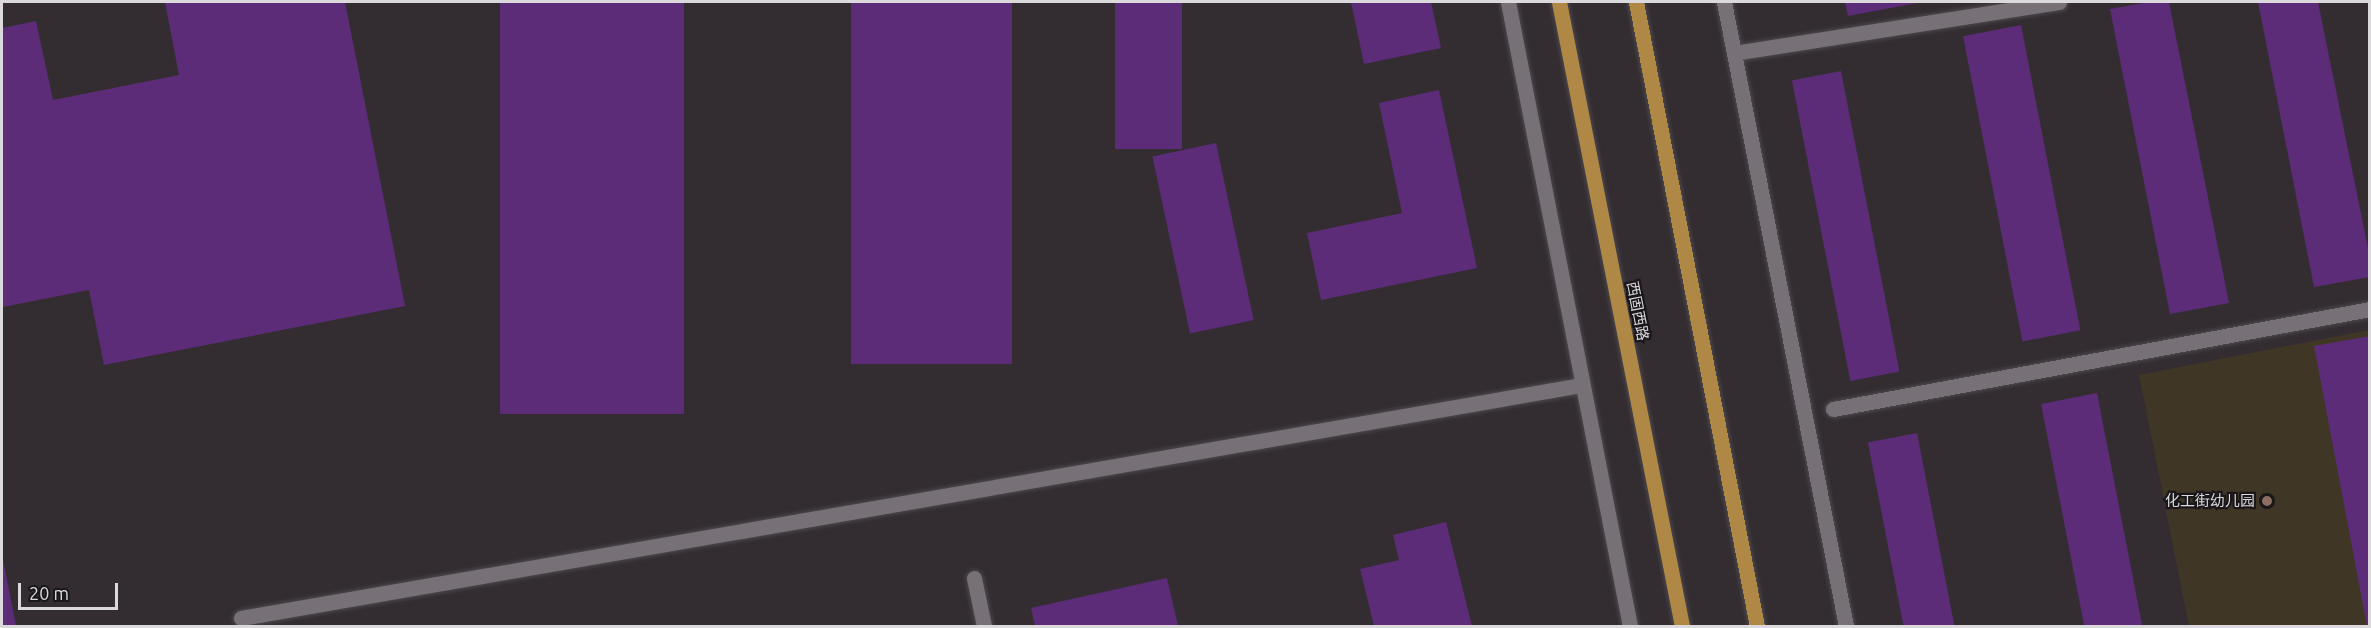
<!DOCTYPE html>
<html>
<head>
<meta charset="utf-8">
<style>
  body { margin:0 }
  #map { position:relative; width:2371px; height:628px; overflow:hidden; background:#332d32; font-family:Ubuntu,"Noto Sans SC",sans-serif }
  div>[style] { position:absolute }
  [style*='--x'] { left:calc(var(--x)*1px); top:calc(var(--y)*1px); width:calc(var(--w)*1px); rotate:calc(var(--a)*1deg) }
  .education>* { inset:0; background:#3f3625 }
  .building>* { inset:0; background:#5c2c78; transform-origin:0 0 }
  .roads { filter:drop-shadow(0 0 2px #4d494c) drop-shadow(0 0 2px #4d494c) }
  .service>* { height:15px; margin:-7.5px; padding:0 7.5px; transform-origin:7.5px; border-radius:7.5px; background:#777177 }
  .minor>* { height:15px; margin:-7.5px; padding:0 7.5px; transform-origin:7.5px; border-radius:7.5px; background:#777177 }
  .primary>* { height:15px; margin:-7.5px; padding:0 7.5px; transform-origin:7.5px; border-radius:7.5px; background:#b08846 }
  .dots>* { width:16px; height:16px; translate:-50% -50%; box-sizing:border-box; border:3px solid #191719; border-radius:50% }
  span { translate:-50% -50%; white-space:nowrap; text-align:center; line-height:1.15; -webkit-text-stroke:4.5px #191719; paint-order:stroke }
  .street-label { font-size:15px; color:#dcd9dc }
  .poi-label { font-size:15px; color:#dcd9dc }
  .right { translate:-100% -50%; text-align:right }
  .frame { position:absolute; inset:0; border:3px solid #dcd9dc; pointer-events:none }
  .scale { position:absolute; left:18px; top:583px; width:100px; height:27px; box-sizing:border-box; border:3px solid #dcd9dc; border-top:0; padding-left:8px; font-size:18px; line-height:21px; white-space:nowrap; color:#dcd9dc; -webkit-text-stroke:4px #191719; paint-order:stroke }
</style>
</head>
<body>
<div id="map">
  <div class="education">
    <div style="clip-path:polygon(2369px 330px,2369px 626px,2189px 626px,2139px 375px)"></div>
  </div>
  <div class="building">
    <div style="clip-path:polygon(165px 2px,345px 2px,405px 306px,104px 365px,89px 290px,3px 307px,2px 28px,36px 21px,53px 100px,179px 75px)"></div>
    <div style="left:500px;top:2px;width:184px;height:412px"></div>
    <div style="left:851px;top:2px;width:161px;height:362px"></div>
    <div style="left:1115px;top:2px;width:67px;height:147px"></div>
    <div style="clip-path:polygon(1351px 2px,1431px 2px,1441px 48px,1364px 64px)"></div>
    <div style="clip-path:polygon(1845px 2px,1916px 2px,1917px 3px,1848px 16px)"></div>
    <div style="clip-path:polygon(2149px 2px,2169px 2px,2229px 303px,2170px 314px,2110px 9px)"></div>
    <div style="clip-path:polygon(2258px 2px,2318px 2px,2370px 258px,2370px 277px,2314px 287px)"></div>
    <div style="left:2021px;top:25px;width:311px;height:59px;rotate:79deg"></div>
    <div style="left:1841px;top:71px;width:306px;height:50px;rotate:79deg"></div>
    <div style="clip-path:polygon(1439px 90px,1477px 268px,1321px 300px,1307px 233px,1402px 213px,1379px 103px)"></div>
    <div style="left:1216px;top:143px;width:181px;height:65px;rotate:78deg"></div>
    <div style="clip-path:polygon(2370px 336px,2370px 626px,2367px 626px,2314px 346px)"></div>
    <div style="left:2097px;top:393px;width:237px;height:57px;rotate:79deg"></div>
    <div style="left:1917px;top:433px;width:197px;height:50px;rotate:79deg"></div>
    <div style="clip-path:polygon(1446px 522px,1472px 626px,1374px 626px,1360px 569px,1399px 560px,1393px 535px)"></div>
    <div style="clip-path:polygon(2px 559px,3px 559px,16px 626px,2px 626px)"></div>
    <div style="clip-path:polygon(1167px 578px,1178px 626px,1035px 626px,1031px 608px)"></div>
  </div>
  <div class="roads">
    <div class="service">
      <div style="--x:974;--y:578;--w:49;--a:78.2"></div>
      <div style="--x:241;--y:618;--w:1361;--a:-9.86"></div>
    </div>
    <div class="minor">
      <div style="--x:1508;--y:2;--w:636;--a:78.94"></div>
      <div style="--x:1724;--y:2;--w:636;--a:78.94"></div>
      <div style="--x:1734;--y:53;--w:329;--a:-8.9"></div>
      <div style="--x:1833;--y:409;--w:546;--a:-10.55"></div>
    </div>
    <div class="primary">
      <div style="--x:1559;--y:2;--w:636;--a:78.85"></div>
      <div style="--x:1636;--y:2;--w:636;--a:79.03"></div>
    </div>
  </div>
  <div class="dots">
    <div style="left:2267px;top:501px;background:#8d6e63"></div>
  </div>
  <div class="street-label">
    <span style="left:1638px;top:311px;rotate:79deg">西固西路</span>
  </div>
  <div class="poi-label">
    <span class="right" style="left:2255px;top:501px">化工街幼儿园</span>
  </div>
  <div class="frame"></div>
  <div class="scale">20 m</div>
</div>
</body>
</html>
